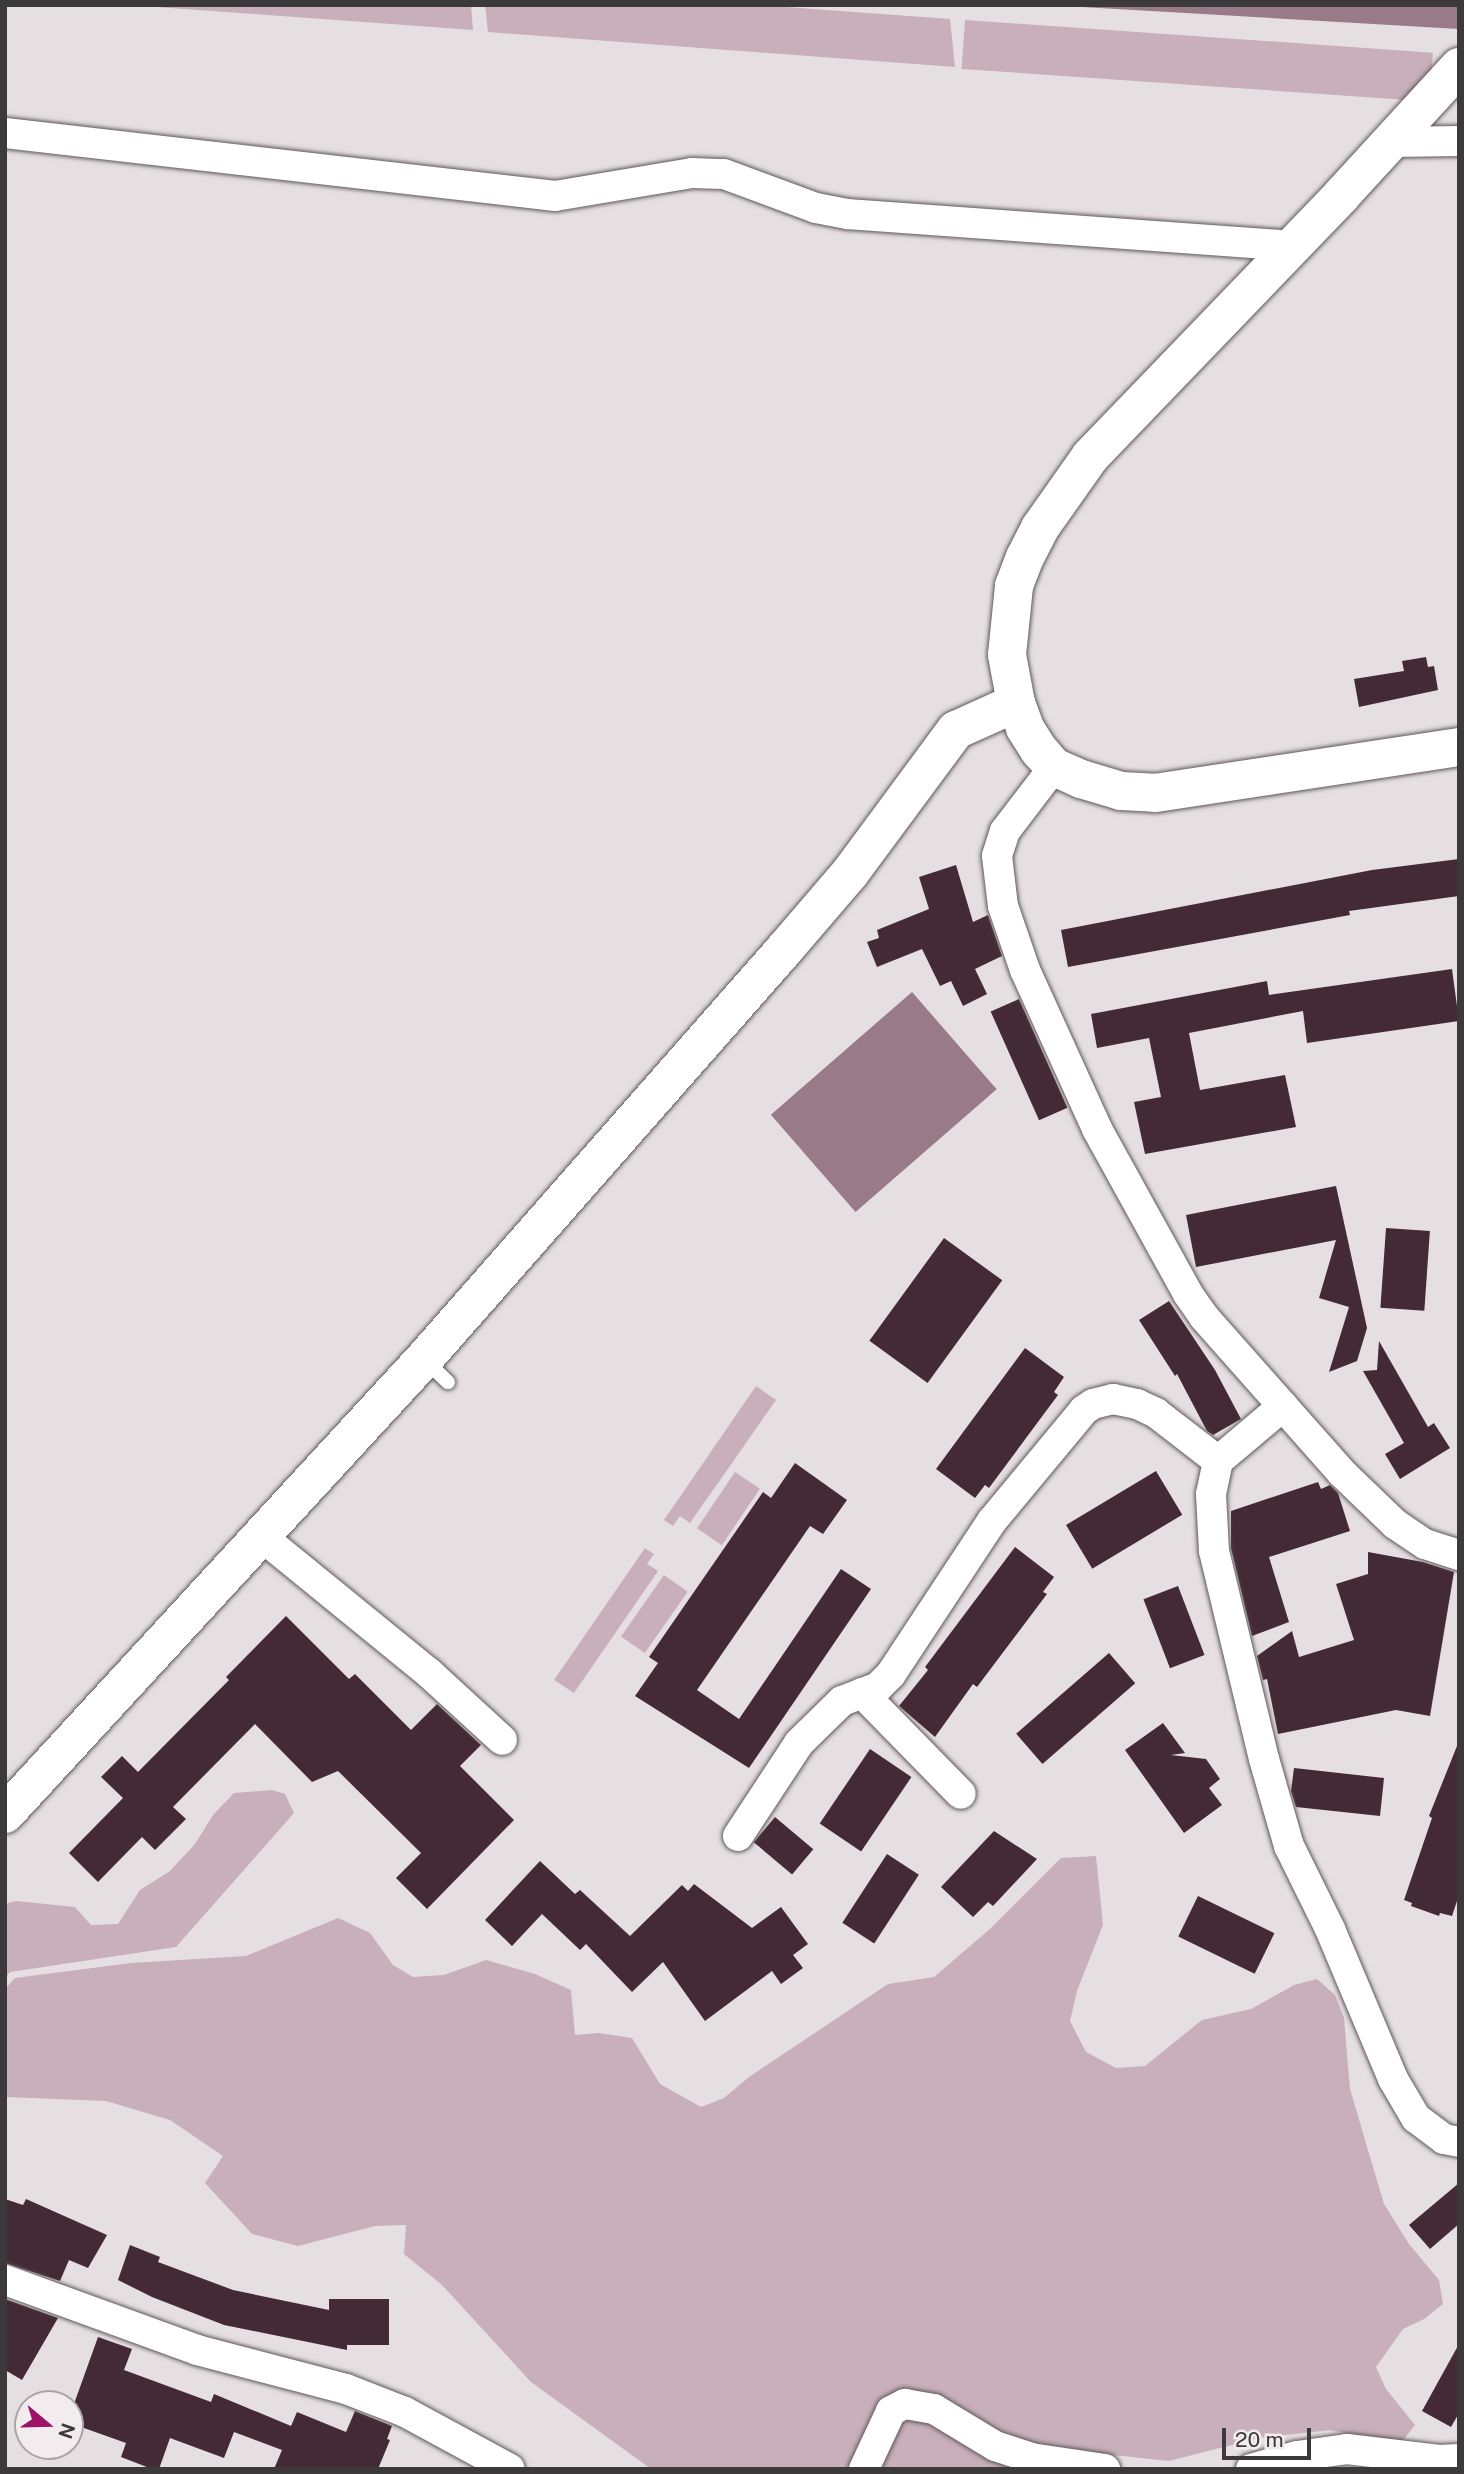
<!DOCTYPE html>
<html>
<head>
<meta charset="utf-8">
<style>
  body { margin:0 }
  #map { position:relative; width:1464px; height:2474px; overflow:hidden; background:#e6dfe2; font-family:"Public Sans",sans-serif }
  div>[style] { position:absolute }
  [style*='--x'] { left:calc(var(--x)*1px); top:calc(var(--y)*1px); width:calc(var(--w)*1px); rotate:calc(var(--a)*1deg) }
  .green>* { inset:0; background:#c8afb9; transform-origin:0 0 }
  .water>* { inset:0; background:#997a87; transform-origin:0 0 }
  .building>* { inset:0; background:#442a35; transform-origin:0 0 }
  .roads { filter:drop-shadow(0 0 2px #5e585a) drop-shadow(0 0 2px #5e585a) }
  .lane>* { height:14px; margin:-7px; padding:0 7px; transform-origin:7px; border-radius:7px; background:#fff }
  .street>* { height:30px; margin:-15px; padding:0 15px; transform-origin:15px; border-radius:15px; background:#fff }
  .secondary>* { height:38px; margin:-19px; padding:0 19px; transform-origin:19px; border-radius:19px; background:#fff }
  span { translate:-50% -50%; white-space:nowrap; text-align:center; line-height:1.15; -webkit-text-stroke:7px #f3ecef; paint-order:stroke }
  .frame { position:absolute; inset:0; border:7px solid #3c393a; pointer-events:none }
  .north { position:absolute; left:14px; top:2390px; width:70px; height:70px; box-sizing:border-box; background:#f3ecef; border:2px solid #aaa4a7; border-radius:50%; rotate:109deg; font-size:19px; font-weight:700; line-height:28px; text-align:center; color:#3c393a }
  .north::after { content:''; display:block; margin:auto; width:24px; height:32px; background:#9c1465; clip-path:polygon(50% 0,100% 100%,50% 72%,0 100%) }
  .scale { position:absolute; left:1222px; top:2428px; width:89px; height:32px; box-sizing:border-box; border:4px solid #3c393a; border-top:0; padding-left:9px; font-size:21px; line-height:24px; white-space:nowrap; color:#3c393a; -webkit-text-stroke:5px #f3ecef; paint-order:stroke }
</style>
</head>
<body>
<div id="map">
  <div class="green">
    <div style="clip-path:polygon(129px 5px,471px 5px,473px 30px)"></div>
    <div style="clip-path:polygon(485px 5px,759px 5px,950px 19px,955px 67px,488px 32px)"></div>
    <div style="left:965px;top:20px;width:469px;height:49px;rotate:4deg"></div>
    <div style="clip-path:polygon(756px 1386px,776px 1400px,690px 1523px,680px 1516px,673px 1526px,664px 1520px)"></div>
    <div style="left:735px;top:1472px;width:30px;height:68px;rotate:34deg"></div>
    <div style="clip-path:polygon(645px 1548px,654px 1554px,647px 1564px,658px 1571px,574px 1693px,554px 1680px)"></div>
    <div style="left:664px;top:1575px;width:29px;height:75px;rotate:35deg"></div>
    <div style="clip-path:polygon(272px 1790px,285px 1794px,294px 1813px,176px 1947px,10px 1972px,5px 1978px,5px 1904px,16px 1901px,75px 1907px,91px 1925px,118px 1924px,140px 1890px,170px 1871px,195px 1844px,213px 1815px,234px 1793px)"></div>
    <div style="clip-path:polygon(1096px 1856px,1103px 1925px,1077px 1991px,1070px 2021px,1086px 2052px,1116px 2068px,1145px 2066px,1202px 2020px,1251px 2009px,1294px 1985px,1317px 1979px,1335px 1995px,1344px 2018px,1350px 2089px,1384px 2204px,1409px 2244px,1439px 2280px,1443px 2304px,1424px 2319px,1403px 2329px,1376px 2367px,1386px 2389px,1415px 2425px,1400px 2444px,1330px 2430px,1259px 2438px,1169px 2461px,1047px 2448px,1004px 2436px,906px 2390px,882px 2398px,852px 2469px,651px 2469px,531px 2382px,442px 2285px,404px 2254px,406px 2225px,375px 2226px,298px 2246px,252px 2234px,205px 2183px,223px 2156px,170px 2120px,106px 2101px,5px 2097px,5px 1989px,15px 1978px,131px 1963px,246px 1956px,338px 1918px,370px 1933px,393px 1965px,413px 1977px,444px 1975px,486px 1960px,535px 1974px,571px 1990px,575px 2035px,599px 2033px,632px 2038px,660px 2084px,701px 2107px,724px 2098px,749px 2077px,888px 1984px,934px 1977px,991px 1928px,1061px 1858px)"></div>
    <div style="clip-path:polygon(909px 2417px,933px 2419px,1033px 2469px,876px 2469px,895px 2425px)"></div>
  </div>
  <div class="water">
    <div style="clip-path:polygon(1062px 5px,1459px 5px,1459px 29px,1082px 7px)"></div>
    <div style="left:912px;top:992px;width:129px;height:187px;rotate:49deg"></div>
  </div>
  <div class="building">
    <div style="clip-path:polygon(1426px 657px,1428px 667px,1434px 666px,1438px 690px,1359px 707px,1354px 679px,1404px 671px,1402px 661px)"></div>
    <div style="clip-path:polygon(1459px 859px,1459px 896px,1349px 911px,1350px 915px,1068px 967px,1061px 930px,1372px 870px)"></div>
    <div style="clip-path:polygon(956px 865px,973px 922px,988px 915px,1002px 956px,975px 969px,987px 994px,963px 1006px,951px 981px,940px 986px,922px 949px,877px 967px,867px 942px,879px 938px,877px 930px,929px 909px,919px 877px)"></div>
    <div style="clip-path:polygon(1452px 969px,1459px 1021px,1307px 1043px,1303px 1011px,1189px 1033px,1200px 1090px,1285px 1075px,1296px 1127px,1145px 1154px,1134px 1102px,1161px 1097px,1149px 1038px,1097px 1048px,1091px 1014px,1267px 981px,1269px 995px)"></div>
    <div style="left:1019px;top:999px;width:119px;height:31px;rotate:66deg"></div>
    <div style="clip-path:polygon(1336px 1186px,1367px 1328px,1357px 1361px,1329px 1372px,1349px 1307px,1319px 1298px,1336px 1240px,1196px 1267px,1186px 1215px)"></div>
    <div style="left:1386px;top:1228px;width:44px;height:80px;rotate:4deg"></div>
    <div style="left:944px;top:1238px;width:72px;height:127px;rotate:36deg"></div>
    <div style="clip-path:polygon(1169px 1301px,1215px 1370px,1241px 1419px,1213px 1435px,1207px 1431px,1177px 1374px,1175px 1376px,1139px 1320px)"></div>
    <div style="clip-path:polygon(1379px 1341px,1428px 1427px,1434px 1423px,1450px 1448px,1400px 1479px,1385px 1454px,1404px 1443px,1363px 1371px,1377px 1370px)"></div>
    <div style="clip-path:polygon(1025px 1348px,1064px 1377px,1054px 1392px,1058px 1395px,989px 1488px,985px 1485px,975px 1498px,936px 1469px)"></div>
    <div style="clip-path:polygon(795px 1463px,847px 1500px,823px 1534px,810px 1526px,697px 1690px,739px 1719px,841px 1569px,871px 1589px,749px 1768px,635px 1696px,658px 1663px,649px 1657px,763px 1492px,771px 1498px)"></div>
    <div style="left:1156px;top:1471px;width:51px;height:105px;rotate:59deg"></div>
    <div style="clip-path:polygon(1318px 1482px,1321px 1489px,1330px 1485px,1338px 1493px,1350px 1531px,1269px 1557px,1289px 1622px,1252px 1636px,1231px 1548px,1231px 1511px)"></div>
    <div style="clip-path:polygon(1015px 1547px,1054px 1577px,1043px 1592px,1047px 1594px,977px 1687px,973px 1684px,935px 1737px,899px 1706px,928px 1670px,925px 1667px)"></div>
    <div style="clip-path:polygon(1368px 1552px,1423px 1562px,1454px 1572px,1430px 1716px,1396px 1710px,1278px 1734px,1267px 1679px,1263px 1680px,1257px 1656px,1292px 1631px,1299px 1657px,1354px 1640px,1336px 1584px,1368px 1574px)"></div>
    <div style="left:1178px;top:1586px;width:74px;height:37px;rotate:69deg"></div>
    <div style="clip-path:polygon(286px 1616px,349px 1679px,355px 1674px,411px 1730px,437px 1704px,481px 1745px,460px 1766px,514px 1820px,427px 1909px,396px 1878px,421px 1853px,338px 1771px,312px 1782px,255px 1724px,173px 1807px,186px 1819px,155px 1850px,142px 1837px,98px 1882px,69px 1853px,123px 1798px,101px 1777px,122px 1756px,138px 1772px,229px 1680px,226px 1677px)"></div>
    <div style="left:1109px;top:1653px;width:40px;height:123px;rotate:49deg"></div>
    <div style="clip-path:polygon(1163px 1723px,1185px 1753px,1171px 1755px,1206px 1759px,1220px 1779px,1209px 1788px,1222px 1805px,1184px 1833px,1125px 1750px)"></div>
    <div style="clip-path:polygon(1457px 1746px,1459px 1895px,1452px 1916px,1440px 1913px,1439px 1916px,1411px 1906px,1412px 1903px,1404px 1900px,1432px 1818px,1429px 1816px)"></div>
    <div style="left:870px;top:1749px;width:50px;height:90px;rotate:34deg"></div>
    <div style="clip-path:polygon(1294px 1768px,1384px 1778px,1380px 1816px,1296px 1807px,1291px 1791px)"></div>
    <div style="left:775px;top:1817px;width:50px;height:33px;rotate:40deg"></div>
    <div style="clip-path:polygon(994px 1831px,1037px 1859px,993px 1906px,988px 1902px,973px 1917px,941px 1887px)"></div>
    <div style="left:887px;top:1854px;width:38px;height:82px;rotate:33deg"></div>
    <div style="clip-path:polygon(540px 1861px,575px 1894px,580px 1890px,630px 1936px,682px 1885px,688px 1891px,694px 1884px,752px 1928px,781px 1907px,808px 1944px,793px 1955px,803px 1968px,781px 1984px,772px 1971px,705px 2021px,663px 1962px,632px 1992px,586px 1944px,580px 1950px,542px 1914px,512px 1946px,485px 1920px)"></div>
    <div style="left:1198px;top:1896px;width:85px;height:45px;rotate:26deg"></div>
    <div style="clip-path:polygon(1459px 2183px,1459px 2224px,1430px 2249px,1409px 2225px)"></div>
    <div style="clip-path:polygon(5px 2199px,23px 2205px,26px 2199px,107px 2235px,88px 2268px,69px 2260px,60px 2281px,5px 2263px)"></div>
    <div style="clip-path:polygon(130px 2245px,160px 2257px,158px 2262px,233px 2290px,329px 2310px,329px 2299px,389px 2299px,389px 2345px,347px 2345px,347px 2350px,224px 2325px,152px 2297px,118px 2280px)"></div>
    <div style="clip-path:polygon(5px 2299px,58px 2318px,22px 2380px,5px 2370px)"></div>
    <div style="clip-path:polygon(98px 2337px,132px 2349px,124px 2370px,211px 2402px,214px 2394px,291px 2426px,297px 2412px,346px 2432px,355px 2411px,392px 2426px,387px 2439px,390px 2440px,378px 2469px,274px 2469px,282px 2450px,234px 2432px,224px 2458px,170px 2438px,159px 2469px,152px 2469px,121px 2457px,126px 2443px,70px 2423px,70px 2415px)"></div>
    <div style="clip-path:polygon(1459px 2344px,1459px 2413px,1451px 2427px,1422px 2411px)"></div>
  </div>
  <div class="roads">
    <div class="lane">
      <div style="--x:425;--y:1360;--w:32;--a:44"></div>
    </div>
    <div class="street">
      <div style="--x:5;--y:133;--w:554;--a:6.53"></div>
      <div style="--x:555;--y:196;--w:139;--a:-9.5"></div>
      <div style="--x:692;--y:173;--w:32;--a:2"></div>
      <div style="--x:724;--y:174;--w:98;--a:20.3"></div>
      <div style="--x:816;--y:208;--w:33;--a:11"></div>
      <div style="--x:848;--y:214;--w:446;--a:4.1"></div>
      <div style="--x:1391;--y:142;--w:68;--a:-0.8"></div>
      <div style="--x:1054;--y:767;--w:81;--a:127.4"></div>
      <div style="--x:1005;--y:831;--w:26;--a:108"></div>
      <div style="--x:997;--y:856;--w:50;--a:83.2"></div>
      <div style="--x:1003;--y:906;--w:68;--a:71"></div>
      <div style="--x:1025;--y:970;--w:175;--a:65.6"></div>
      <div style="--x:1097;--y:1129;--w:188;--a:61.1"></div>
      <div style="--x:1188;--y:1294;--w:28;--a:55"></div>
      <div style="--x:1204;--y:1317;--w:207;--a:48.5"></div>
      <div style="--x:1341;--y:1472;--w:75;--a:43.9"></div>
      <div style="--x:1395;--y:1524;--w:36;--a:34"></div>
      <div style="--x:1425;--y:1544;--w:36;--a:18"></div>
      <div style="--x:1283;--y:1406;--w:85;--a:139.8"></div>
      <div style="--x:1218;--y:1461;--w:34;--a:102"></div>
      <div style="--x:1211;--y:1494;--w:57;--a:87"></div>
      <div style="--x:1214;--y:1551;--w:214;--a:76.5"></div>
      <div style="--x:1264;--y:1759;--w:91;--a:74"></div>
      <div style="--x:1289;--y:1846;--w:93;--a:63.7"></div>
      <div style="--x:1330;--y:1929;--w:163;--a:67.2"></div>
      <div style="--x:1393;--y:2079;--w:45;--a:59.5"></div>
      <div style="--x:1416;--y:2118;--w:35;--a:37"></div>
      <div style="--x:1444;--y:2139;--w:15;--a:11"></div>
      <div style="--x:261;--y:1536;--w:217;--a:39.2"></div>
      <div style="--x:429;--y:1673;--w:99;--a:42.5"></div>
      <div style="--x:862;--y:1693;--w:141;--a:45.6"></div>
      <div style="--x:738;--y:1836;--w:111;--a:-56.7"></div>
      <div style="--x:799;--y:1743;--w:60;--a:-44.3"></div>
      <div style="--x:842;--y:1701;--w:39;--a:-21"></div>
      <div style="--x:878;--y:1687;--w:18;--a:-45"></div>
      <div style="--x:891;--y:1674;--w:183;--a:-56.6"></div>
      <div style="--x:992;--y:1521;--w:144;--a:-50.3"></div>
      <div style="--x:1084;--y:1410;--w:11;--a:-34"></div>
      <div style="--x:1093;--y:1404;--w:21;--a:-14"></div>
      <div style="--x:1113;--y:1399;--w:25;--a:12"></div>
      <div style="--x:1137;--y:1404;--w:21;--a:25"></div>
      <div style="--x:1156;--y:1413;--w:78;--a:37.7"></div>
      <div style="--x:5;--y:2280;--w:204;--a:20"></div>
      <div style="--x:197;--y:2350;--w:154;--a:14.7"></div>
      <div style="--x:346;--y:2389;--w:63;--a:21.3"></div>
      <div style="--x:405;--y:2412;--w:119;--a:28.5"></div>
      <div style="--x:864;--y:2469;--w:64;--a:-65"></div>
      <div style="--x:891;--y:2411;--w:16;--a:-27"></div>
      <div style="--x:905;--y:2404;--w:29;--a:10"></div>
      <div style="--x:934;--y:2409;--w:71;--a:31.2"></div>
      <div style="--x:995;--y:2446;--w:38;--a:18"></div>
      <div style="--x:1031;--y:2458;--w:75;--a:8.5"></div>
      <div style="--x:1251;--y:2469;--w:48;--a:-15.8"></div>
      <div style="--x:1297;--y:2456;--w:50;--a:-8"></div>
      <div style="--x:1347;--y:2449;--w:93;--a:6.8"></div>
      <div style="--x:1439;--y:2460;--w:20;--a:-3"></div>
    </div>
    <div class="secondary">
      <div style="--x:1459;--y:67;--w:175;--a:132.5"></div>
      <div style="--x:1341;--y:196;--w:362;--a:133.9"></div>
      <div style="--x:1090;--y:457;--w:87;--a:125.2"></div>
      <div style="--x:1040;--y:528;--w:33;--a:117"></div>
      <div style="--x:1025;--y:557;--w:31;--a:111"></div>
      <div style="--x:1014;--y:586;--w:69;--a:95.8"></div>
      <div style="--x:1007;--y:655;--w:49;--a:79.4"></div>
      <div style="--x:1016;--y:703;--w:27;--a:70"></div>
      <div style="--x:1025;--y:728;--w:26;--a:58"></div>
      <div style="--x:1039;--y:750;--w:23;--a:49"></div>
      <div style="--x:1054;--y:767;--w:30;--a:24"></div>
      <div style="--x:1081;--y:779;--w:42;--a:16.7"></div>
      <div style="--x:1121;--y:791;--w:34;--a:3"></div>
      <div style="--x:1155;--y:793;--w:307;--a:-8.6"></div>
      <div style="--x:5;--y:1814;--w:619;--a:-47.36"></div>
      <div style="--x:424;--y:1359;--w:545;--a:-48.65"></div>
      <div style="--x:784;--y:950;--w:101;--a:-49.4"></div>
      <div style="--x:850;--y:873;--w:178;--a:-53.5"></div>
      <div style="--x:956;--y:730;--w:66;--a:-24.2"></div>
    </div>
  </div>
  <div class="frame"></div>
  <div class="north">N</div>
  <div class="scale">20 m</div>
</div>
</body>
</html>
